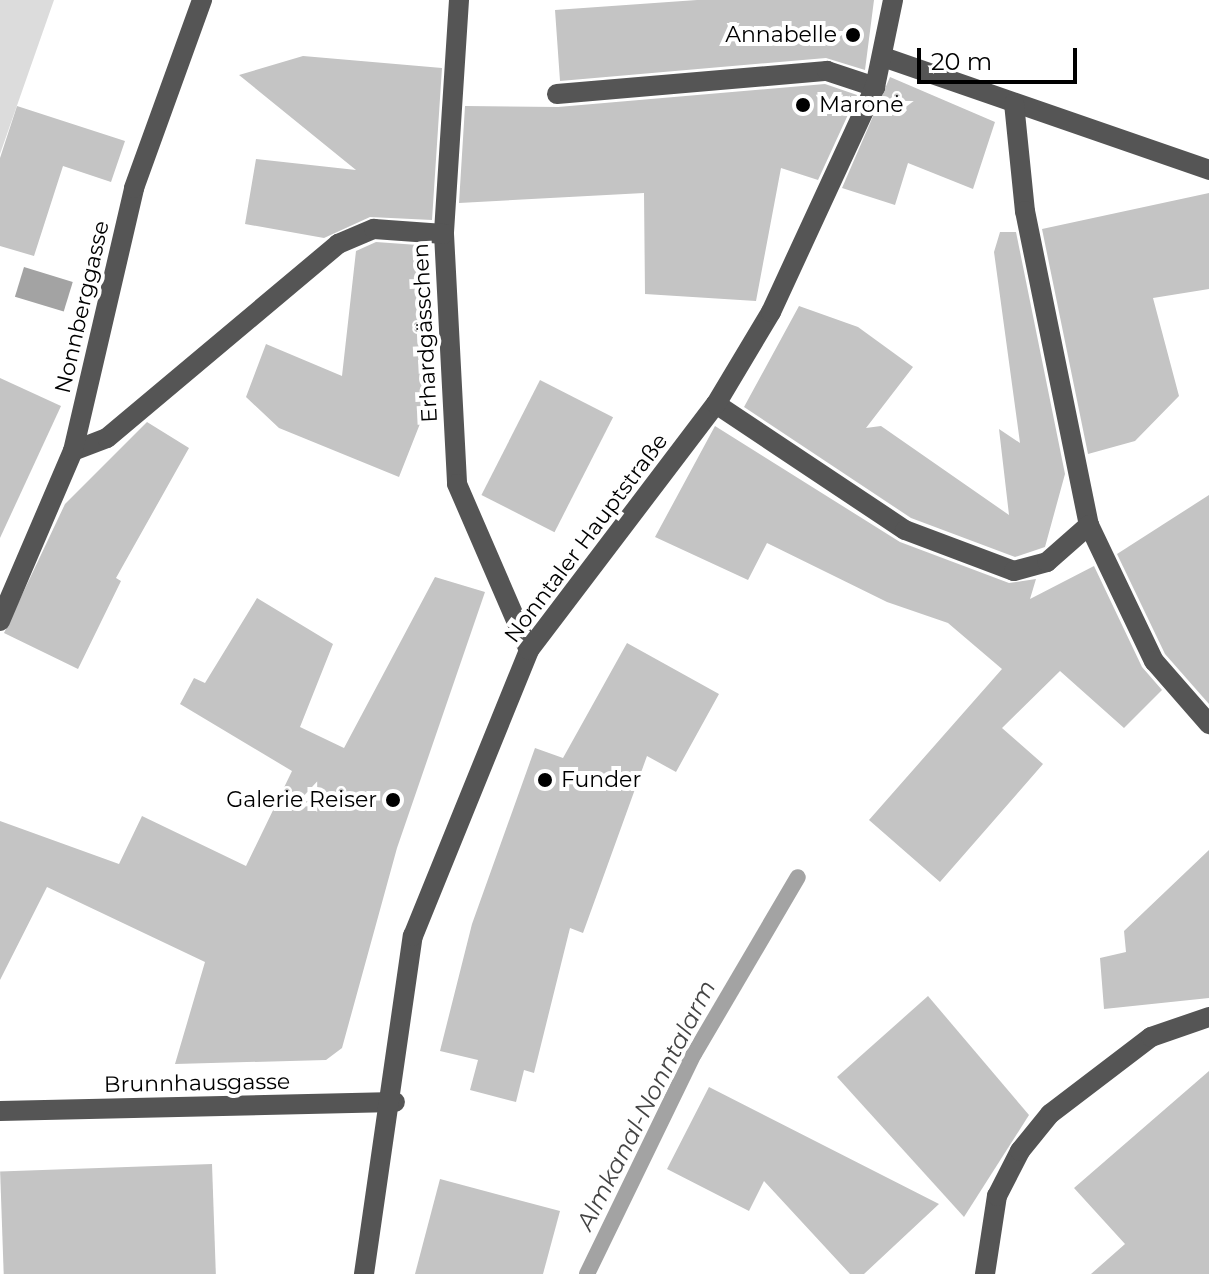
<!DOCTYPE html>
<html>
<head>
<meta charset="utf-8">
<style>
  body { margin:0 }
  #map { position:relative; width:1209px; height:1274px; overflow:hidden; background:#fff; font-family:Montserrat,sans-serif }
  div>[style] { position:absolute }
  [style*='--x'] { left:calc(var(--x)*1px); top:calc(var(--y)*1px); width:calc(var(--w)*1px); rotate:calc(var(--a)*1deg) }
  .green>* { inset:0; background:#dcdcdc }
  .water>* { inset:0; background:#a3a3a3; transform-origin:0 0 }
  .stream>* { height:16px; margin:-8px; padding:0 8px; transform-origin:8px; border-radius:8px; background:#a3a3a3 }
  .building>* { inset:0; background:#c4c4c4; transform-origin:0 0 }
  .minor>* { height:20px; margin:-10px; padding:0 10px; transform-origin:10px; border-radius:10px; background:#555 }
  .dots>* { width:22px; height:22px; translate:-50% -50%; box-sizing:border-box; border:4px solid #fff; border-radius:50% }
  span { translate:-50% -50%; white-space:nowrap; text-align:center; line-height:1.15; -webkit-text-stroke:8px #fff; paint-order:stroke }
  .poi-label { font-size:22px; color:#000 }
  .right { translate:-100% -50%; text-align:right }
  .left { translate:0 -50%; text-align:left }
  .street-label { font-size:22px; color:#000 }
  .water-label { font-size:24px; color:#444; font-style:italic }
  .scale { position:absolute; left:917px; top:48px; width:160px; height:36px; box-sizing:border-box; border:4px solid #000; border-top:0; padding-left:10px; font-size:24px; line-height:28px; white-space:nowrap; color:#000; -webkit-text-stroke:6px #fff; paint-order:stroke }
</style>
</head>
<body>
<div id="map">
  <div class="green">
    <div style="clip-path:polygon(0 0,54px 0,0 154px)"></div>
  </div>
  <div class="water">
    <div style="left:24px;top:267px;width:51px;height:31px;rotate:17deg"></div>
  </div>
  <div class="stream">
    <div style="--x:587;--y:1274;--w:245;--a:-64.1"></div>
    <div style="--x:694;--y:1054;--w:205;--a:-59.6"></div>
  </div>
  <div class="building">
    <div style="clip-path:polygon(697px 0,874px 0,865px 70px,826px 58px,560px 81px,555px 10px)"></div>
    <div style="clip-path:polygon(303px 56px,442px 68px,432px 220px,370px 217px,324px 238px,245px 224px,256px 159px,356px 170px,239px 75px)"></div>
    <div style="clip-path:polygon(890px 77px,995px 122px,973px 189px,908px 163px,895px 205px,842px 188px)"></div>
    <div style="clip-path:polygon(825px 84px,857px 95px,818px 180px,781px 168px,756px 301px,645px 294px,644px 193px,459px 203px,465px 106px,558px 107px)"></div>
    <div style="clip-path:polygon(17px 106px,125px 141px,111px 182px,63px 166px,34px 256px,0 246px,0 158px)"></div>
    <div style="clip-path:polygon(1209px 193px,1209px 289px,1153px 298px,1179px 396px,1135px 441px,1088px 454px,1042px 229px)"></div>
    <div style="clip-path:polygon(1000px 232px,1016px 232px,1065px 474px,1045px 547px,1015px 557px,911px 518px,744px 407px,799px 306px,858px 327px,913px 367px,866px 428px,881px 426px,1009px 515px,999px 429px,1020px 443px,994px 252px)"></div>
    <div style="clip-path:polygon(376px 242px,432px 246px,423px 365px,438px 370px,438px 378px,399px 477px,279px 428px,246px 397px,266px 344px,342px 376px,356px 251px)"></div>
    <div style="clip-path:polygon(0 378px,61px 406px,0 538px)"></div>
    <div style="left:540px;top:380px;width:82px;height:129px;rotate:27deg"></div>
    <div style="clip-path:polygon(147px 422px,189px 448px,116px 578px,121px 581px,78px 669px,4px 633px,65px 504px)"></div>
    <div style="clip-path:polygon(715px 426px,900px 542px,1009px 583px,1036px 579px,1030px 599px,1094px 566px,1142px 667px,1162px 690px,1124px 728px,1060px 671px,1002px 728px,1043px 764px,940px 882px,869px 820px,1002px 669px,948px 623px,887px 602px,767px 543px,748px 580px,655px 537px)"></div>
    <div style="clip-path:polygon(1209px 495px,1209px 704px,1165px 654px,1117px 554px)"></div>
    <div style="clip-path:polygon(435px 577px,485px 592px,397px 848px,342px 1048px,326px 1060px,175px 1064px,205px 962px,47px 887px,0 980px,0 821px,119px 864px,142px 816px,246px 866px,292px 771px,180px 704px,194px 678px,205px 683px,257px 598px,333px 644px,300px 727px,344px 748px)"></div>
    <div style="clip-path:polygon(627px 643px,719px 694px,676px 772px,647px 756px,583px 933px,570px 928px,534px 1073px,524px 1070px,516px 1102px,470px 1090px,478px 1060px,440px 1051px,472px 924px,535px 748px,563px 758px)"></div>
    <div style="clip-path:polygon(1209px 850px,1209px 998px,1104px 1009px,1100px 958px,1126px 952px,1124px 931px)"></div>
    <div style="clip-path:polygon(928px 996px,1029px 1115px,964px 1217px,837px 1077px)"></div>
    <div style="clip-path:polygon(1209px 1071px,1209px 1274px,1091px 1274px,1125px 1244px,1074px 1188px)"></div>
    <div style="clip-path:polygon(709px 1087px,939px 1204px,864px 1274px,850px 1274px,764px 1181px,749px 1211px,667px 1169px)"></div>
    <div style="left:212px;top:1164px;width:110px;height:212px;rotate:88deg"></div>
    <div style="clip-path:polygon(440px 1179px,560px 1211px,543px 1274px,415px 1274px)"></div>
  </div>
  <div class="minor">
    <div style="--x:459;--y:0;--w:234;--a:93.7"></div>
    <div style="--x:444;--y:234;--w:250;--a:87"></div>
    <div style="--x:457;--y:484;--w:181;--a:66.6"></div>
    <div style="--x:886;--y:58;--w:342;--a:19.1"></div>
    <div style="--x:557;--y:94;--w:271;--a:-4.9"></div>
    <div style="--x:827;--y:71;--w:51;--a:18.4"></div>
    <div style="--x:1014;--y:103;--w:109;--a:84.2"></div>
    <div style="--x:1025;--y:211;--w:320;--a:78.5"></div>
    <div style="--x:1089;--y:525;--w:151;--a:64.5"></div>
    <div style="--x:1154;--y:661;--w:84;--a:48.9"></div>
    <div style="--x:716;--y:404;--w:227;--a:33.7"></div>
    <div style="--x:905;--y:530;--w:116;--a:20.6"></div>
    <div style="--x:1014;--y:571;--w:34;--a:-15"></div>
    <div style="--x:1047;--y:562;--w:56;--a:-41.4"></div>
    <div style="--x:73;--y:451;--w:36;--a:-21"></div>
    <div style="--x:107;--y:438;--w:302;--a:-40"></div>
    <div style="--x:338;--y:244;--w:39;--a:-23"></div>
    <div style="--x:374;--y:229;--w:70;--a:4.1"></div>
    <div style="--x:0;--y:621;--w:185;--a:-66.8"></div>
    <div style="--x:73;--y:451;--w:270;--a:-76.9"></div>
    <div style="--x:134;--y:188;--w:200;--a:-70.1"></div>
    <div style="--x:0;--y:1111;--w:395;--a:-1.3"></div>
    <div style="--x:364;--y:1274;--w:342;--a:-81.8"></div>
    <div style="--x:413;--y:936;--w:309;--a:-67.9"></div>
    <div style="--x:529;--y:650;--w:309;--a:-52.8"></div>
    <div style="--x:716;--y:404;--w:107;--a:-59.1"></div>
    <div style="--x:771;--y:312;--w:248;--a:-65.2"></div>
    <div style="--x:875;--y:87;--w:89;--a:-78.3"></div>
    <div style="--x:985;--y:1274;--w:79;--a:-81.3"></div>
    <div style="--x:997;--y:1196;--w:51;--a:-62.9"></div>
    <div style="--x:1020;--y:1151;--w:48;--a:-51"></div>
    <div style="--x:1050;--y:1114;--w:127;--a:-37.3"></div>
    <div style="--x:1151;--y:1037;--w:61;--a:-19"></div>
  </div>
  <div class="dots">
    <div style="left:853px;top:35px;background:#000"></div>
    <div style="left:803px;top:105px;background:#000"></div>
    <div style="left:545px;top:780px;background:#000"></div>
    <div style="left:393px;top:800px;background:#000"></div>
  </div>
  <div class="poi-label">
    <span class="right" style="left:837px;top:35px">Annabelle</span>
    <span class="left" style="left:819px;top:105px">Maronė</span>
    <span class="left" style="left:561px;top:780px">Funder</span>
    <span class="right" style="left:377px;top:800px">Galerie Reiser</span>
  </div>
  <div class="street-label">
    <span style="left:82px;top:307px;rotate:-77deg">Nonnberggasse</span>
    <span style="left:425px;top:333px;rotate:-93deg">Erhardgässchen</span>
    <span style="left:586px;top:538px;rotate:-53deg">Nonntaler Hauptstraße</span>
    <span style="left:197px;top:1083px;rotate:-1deg">Brunnhausgasse</span>
  </div>
  <div class="water-label">
    <span style="left:646px;top:1105px;rotate:-63deg">Almkanal-Nonntalarm</span>
  </div>
  <div class="scale">20 m</div>
</div>
</body>
</html>
